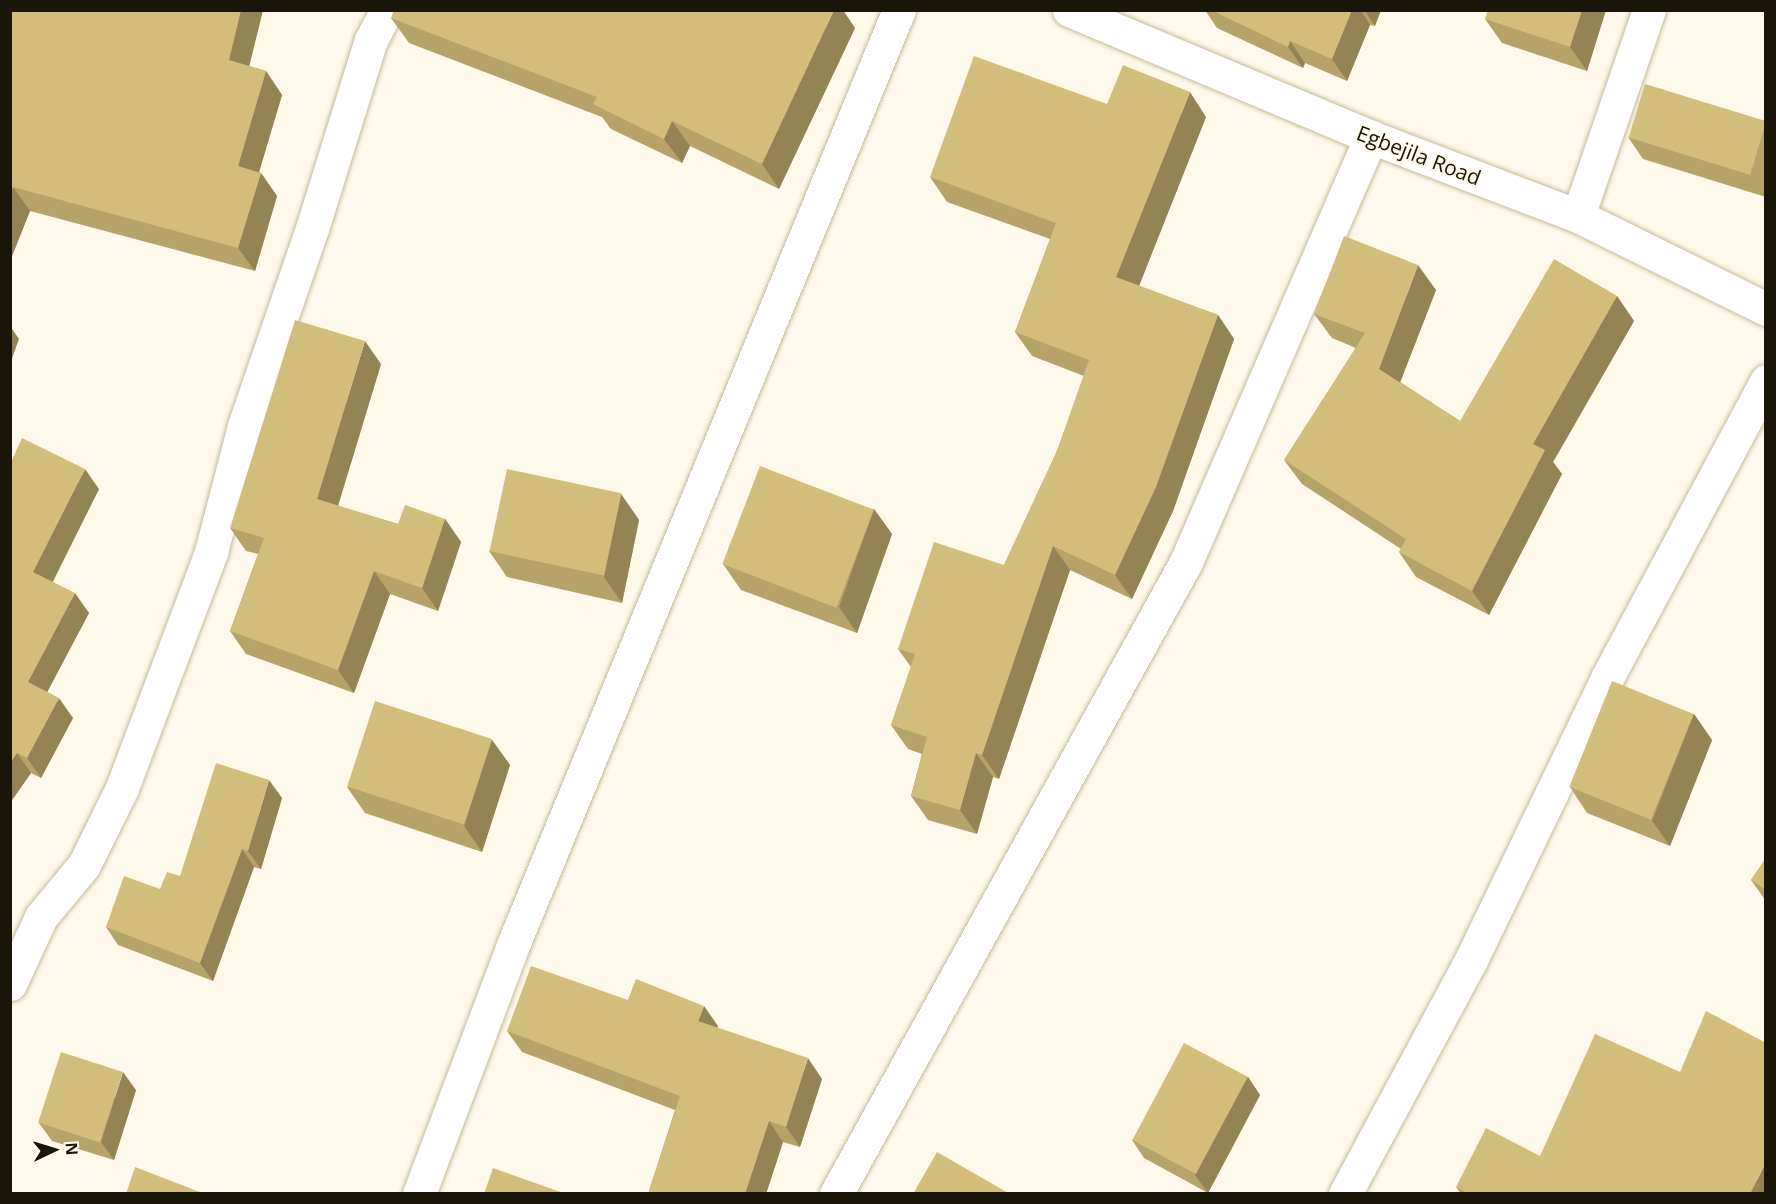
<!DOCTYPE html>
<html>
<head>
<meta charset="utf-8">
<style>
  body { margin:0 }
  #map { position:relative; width:1776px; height:1204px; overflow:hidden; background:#fef9eb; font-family:"Open Sans",sans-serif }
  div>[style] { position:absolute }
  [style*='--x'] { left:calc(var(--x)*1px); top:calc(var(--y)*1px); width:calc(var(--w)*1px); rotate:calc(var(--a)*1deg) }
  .roads { filter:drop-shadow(0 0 2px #c4b998) drop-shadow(0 0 2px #c4b998) }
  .street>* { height:33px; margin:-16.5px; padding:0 16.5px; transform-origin:16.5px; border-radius:16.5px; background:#fff }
  .secondary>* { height:33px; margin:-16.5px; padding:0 16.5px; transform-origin:16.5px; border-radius:16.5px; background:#fff }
  .wall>* { inset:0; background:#b5a369 }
  .shaded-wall>* { inset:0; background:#948455 }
  .building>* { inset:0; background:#d3bd7a; transform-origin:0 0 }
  span { translate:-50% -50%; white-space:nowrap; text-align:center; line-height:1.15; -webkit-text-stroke:4.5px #fef9eb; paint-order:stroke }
  .street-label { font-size:21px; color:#191508 }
  .frame { position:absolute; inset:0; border:12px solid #191508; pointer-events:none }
  .north { position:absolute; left:24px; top:1120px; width:60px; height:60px; -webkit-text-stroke:4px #fef9eb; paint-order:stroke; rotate:86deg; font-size:16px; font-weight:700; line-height:24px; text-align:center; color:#191508 }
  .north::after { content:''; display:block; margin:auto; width:21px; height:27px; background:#191508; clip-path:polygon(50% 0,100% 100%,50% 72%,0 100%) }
</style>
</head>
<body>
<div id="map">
  <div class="roads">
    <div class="street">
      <div style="--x:1578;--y:216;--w:218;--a:-71"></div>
      <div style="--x:10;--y:984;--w:74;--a:-65.2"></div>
      <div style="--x:41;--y:917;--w:67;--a:-50.4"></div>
      <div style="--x:84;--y:865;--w:86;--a:-63.7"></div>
      <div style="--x:122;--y:788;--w:252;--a:-69.3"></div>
      <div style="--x:211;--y:552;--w:130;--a:-75.3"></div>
      <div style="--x:244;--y:426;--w:208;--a:-71"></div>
      <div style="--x:312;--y:229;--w:198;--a:-72.7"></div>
      <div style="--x:371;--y:40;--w:34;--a:-62"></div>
      <div style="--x:419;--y:1194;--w:266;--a:-69.3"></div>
      <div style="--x:513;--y:945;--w:1012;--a:-67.57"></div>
      <div style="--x:836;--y:1194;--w:722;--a:-61.02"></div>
      <div style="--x:1186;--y:562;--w:464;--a:-66.5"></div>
      <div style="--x:1345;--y:1194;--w:264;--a:-61.7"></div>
      <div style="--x:1470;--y:962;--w:315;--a:-64.2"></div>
      <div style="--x:1607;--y:678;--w:337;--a:-61.8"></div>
    </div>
    <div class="secondary">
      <div style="--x:1069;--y:10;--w:328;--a:22.8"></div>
      <div style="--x:1371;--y:137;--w:222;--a:20.9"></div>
      <div style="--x:1578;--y:216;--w:210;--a:26.3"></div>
    </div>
  </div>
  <div class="wall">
    <div style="clip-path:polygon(10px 10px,263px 10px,249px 66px,266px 71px,282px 95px,259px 172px,261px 173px,277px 196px,255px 271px,30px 211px,10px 261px)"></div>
    <div style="clip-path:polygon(1205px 10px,1381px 10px,1375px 26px,1370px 25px,1347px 81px,1305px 63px,1303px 68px,1217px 28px)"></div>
    <div style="clip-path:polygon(1488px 10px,1606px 10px,1587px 71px,1502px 43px,1485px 19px)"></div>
    <div style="clip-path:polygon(391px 18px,855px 28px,779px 189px,690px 146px,682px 163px,611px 129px,602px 117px,409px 43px)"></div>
    <div style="clip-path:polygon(1107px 104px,1206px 117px,1139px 286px,1218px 315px,1234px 339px,1173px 511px,1132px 599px,1070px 570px,999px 779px,993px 777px,977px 834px,928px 820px,911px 796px,922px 754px,908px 749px,891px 725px,911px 667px,898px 649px,1004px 565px,1057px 451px,1084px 376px,1032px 356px,1015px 332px,1050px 239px,947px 202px,930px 177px)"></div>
    <div style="clip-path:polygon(1766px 121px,1766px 197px,1643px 159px,1628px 137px)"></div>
    <div style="clip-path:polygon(1436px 290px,1400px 382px,1460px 421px,1617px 296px,1634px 321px,1553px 462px,1562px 474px,1489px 615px,1416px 577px,1399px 552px,1401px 549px,1302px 484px,1284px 460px,1356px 348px,1332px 338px,1314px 314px)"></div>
    <div style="clip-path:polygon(381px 364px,338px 506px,398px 524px,445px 519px,461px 542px,438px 611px,390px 594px,354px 693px,246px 654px,230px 631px,258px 554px,246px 551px,230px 528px)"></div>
    <div style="clip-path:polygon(10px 464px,99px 489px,53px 582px,89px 613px,47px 692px,73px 718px,41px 778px,31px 773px,10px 803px)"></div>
    <div style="clip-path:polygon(621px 494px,639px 520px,622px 603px,507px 577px,489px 551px)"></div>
    <div style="clip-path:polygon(874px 509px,892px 534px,857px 633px,741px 590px,723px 564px)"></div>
    <div style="clip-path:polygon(1694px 714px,1712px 740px,1670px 846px,1587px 813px,1570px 787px)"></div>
    <div style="clip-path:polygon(492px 740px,510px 765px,482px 852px,365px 813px,347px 787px)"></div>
    <div style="clip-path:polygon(282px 798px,261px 869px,254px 867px,213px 981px,118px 945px,106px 927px,180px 876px)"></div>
    <div style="clip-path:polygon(1766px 858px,1766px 901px,1751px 880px)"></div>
    <div style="clip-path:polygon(628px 1000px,718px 1026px,717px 1028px,822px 1079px,800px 1147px,783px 1142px,766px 1194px,648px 1194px,675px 1110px,522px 1052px,507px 1031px)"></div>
    <div style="clip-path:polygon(1680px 1072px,1766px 1194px,1461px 1194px,1456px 1187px,1540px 1156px)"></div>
    <div style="clip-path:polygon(1248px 1077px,1260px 1095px,1208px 1193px,1144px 1158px,1132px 1140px)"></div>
    <div style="clip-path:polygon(136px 1090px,114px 1160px,52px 1141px,39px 1123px)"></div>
  </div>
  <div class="shaded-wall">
    <div style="clip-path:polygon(241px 10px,263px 10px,245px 83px,229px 60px)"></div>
    <div style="clip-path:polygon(834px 10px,843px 10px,855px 28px,779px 189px,762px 164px)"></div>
    <div style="clip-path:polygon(1352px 10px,1361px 10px,1370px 25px,1347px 81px,1332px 59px)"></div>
    <div style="clip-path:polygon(1364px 10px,1381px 10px,1375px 26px)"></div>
    <div style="clip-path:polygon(1582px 10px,1606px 10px,1587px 71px,1570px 47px)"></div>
    <div style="clip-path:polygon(1290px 41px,1305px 63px,1303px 68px,1288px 47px)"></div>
    <div style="clip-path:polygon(266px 71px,282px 95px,254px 189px,238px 166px)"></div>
    <div style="clip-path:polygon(1190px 92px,1206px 117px,1133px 301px,1116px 277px)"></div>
    <div style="clip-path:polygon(672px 121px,690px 146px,682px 163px,664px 139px)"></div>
    <div style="clip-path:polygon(261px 173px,277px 196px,255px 271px,238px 248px)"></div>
    <div style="clip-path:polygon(13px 187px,30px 211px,10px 261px,10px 194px)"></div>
    <div style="clip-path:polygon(1418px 265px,1436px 290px,1396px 393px,1379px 369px)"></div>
    <div style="clip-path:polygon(1617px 296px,1634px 321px,1553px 462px,1562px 474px,1489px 615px,1472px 591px,1533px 444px)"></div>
    <div style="clip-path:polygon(1218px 315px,1234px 339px,1173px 511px,1132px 599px,1115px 575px)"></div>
    <div style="clip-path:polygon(10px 326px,19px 339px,10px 364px)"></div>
    <div style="clip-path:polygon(365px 341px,381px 364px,333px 522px,317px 499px)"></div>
    <div style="clip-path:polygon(85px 469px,99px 489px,47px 592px,33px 572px)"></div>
    <div style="clip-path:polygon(621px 494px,639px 520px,622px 603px,604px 577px)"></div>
    <div style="clip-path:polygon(874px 509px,892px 534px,857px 633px,839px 607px)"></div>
    <div style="clip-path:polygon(445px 519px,461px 542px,438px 611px,422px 588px)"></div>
    <div style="clip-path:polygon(1053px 546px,1070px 570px,999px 779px,982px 755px)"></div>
    <div style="clip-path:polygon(374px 571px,390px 594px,354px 693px,338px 670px)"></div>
    <div style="clip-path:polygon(75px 593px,89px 613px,42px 702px,28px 682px)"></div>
    <div style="clip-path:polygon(59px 698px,73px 718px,41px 778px,27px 758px)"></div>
    <div style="clip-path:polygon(1694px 714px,1712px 740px,1670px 846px,1652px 821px)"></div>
    <div style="clip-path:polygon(492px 740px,510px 765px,482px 852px,464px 826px)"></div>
    <div style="clip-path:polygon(17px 753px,31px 773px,10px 803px,10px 763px)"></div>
    <div style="clip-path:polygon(976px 753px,993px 777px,977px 834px,960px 810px)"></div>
    <div style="clip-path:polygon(269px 780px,282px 798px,261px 869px,248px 851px)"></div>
    <div style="clip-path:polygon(242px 849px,254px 867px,213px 981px,200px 963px)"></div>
    <div style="clip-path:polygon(704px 1006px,718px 1026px,712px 1042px,698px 1021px)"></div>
    <div style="clip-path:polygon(808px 1058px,822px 1079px,800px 1147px,786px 1127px)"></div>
    <div style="clip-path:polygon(123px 1072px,136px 1090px,114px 1160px,101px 1142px)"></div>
    <div style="clip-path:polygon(1248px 1077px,1260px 1095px,1208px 1193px,1195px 1175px)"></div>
    <div style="clip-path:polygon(769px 1121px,783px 1142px,766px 1194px,745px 1194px)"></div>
    <div style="clip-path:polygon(1766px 1162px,1766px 1194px,1750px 1194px)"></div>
  </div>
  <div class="building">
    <div style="clip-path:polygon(10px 10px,241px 10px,229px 60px,266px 71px,238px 166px,261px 173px,238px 248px,13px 187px,10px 194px)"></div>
    <div style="clip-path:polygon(394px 10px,834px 10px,762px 164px,672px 121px,664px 139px,593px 104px,597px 97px,391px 18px)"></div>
    <div style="clip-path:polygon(1211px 10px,1352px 10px,1332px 59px,1290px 41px,1288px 47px)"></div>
    <div style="clip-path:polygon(1488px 10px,1582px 10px,1570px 47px,1485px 19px)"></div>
    <div style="clip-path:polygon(974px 56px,1107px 104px,1123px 65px,1190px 92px,1116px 277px,1218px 315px,1156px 487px,1115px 575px,1053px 546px,982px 755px,976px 753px,960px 810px,911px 796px,927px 737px,891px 725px,915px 654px,898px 649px,934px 542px,1004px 565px,1057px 451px,1089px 360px,1015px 332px,1056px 223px,930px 177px)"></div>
    <div style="left:1645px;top:84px;width:127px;height:56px;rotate:17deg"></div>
    <div style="clip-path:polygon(1344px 236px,1418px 265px,1379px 369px,1460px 421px,1554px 259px,1617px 296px,1533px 444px,1545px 450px,1472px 591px,1399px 552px,1406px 539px,1284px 460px,1365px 333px,1314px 314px)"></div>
    <div style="clip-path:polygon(295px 320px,365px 341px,317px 499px,398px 524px,405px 505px,445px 519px,422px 588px,374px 571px,338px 670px,230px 631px,264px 538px,230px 528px)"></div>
    <div style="clip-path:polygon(22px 438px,85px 469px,33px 572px,75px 593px,28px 682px,59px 698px,27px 758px,17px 753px,10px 763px,10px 464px)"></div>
    <div style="left:760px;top:466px;width:122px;height:105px;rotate:21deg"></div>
    <div style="left:507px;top:469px;width:117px;height:84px;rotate:12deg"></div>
    <div style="left:1612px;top:681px;width:88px;height:114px;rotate:22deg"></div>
    <div style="left:375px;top:701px;width:123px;height:90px;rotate:18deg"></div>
    <div style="clip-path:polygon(216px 763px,269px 780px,248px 851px,242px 849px,200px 963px,106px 927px,124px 876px,160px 889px,167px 872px,180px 876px)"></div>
    <div style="clip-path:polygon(1766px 858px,1766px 890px,1751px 880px)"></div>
    <div style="clip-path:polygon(531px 966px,628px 1000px,636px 979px,704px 1006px,698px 1021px,808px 1058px,786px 1127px,769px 1121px,745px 1194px,648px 1194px,680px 1096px,507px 1031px)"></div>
    <div style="clip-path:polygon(1706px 1011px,1766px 1043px,1766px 1162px,1750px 1194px,1469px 1194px,1456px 1187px,1486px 1128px,1540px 1156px,1595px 1034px,1680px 1072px)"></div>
    <div style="left:1184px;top:1043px;width:72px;height:110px;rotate:28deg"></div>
    <div style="left:61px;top:1052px;width:65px;height:74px;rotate:18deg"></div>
    <div style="clip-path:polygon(937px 1152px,1010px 1194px,913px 1194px)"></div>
    <div style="clip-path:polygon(135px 1167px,205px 1194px,126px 1194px)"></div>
    <div style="clip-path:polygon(493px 1168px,566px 1194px,484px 1194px)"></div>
  </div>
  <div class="street-label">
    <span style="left:1419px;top:155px;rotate:21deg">Egbejila Road</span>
  </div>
  <div class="frame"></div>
  <div class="north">N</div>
</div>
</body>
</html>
